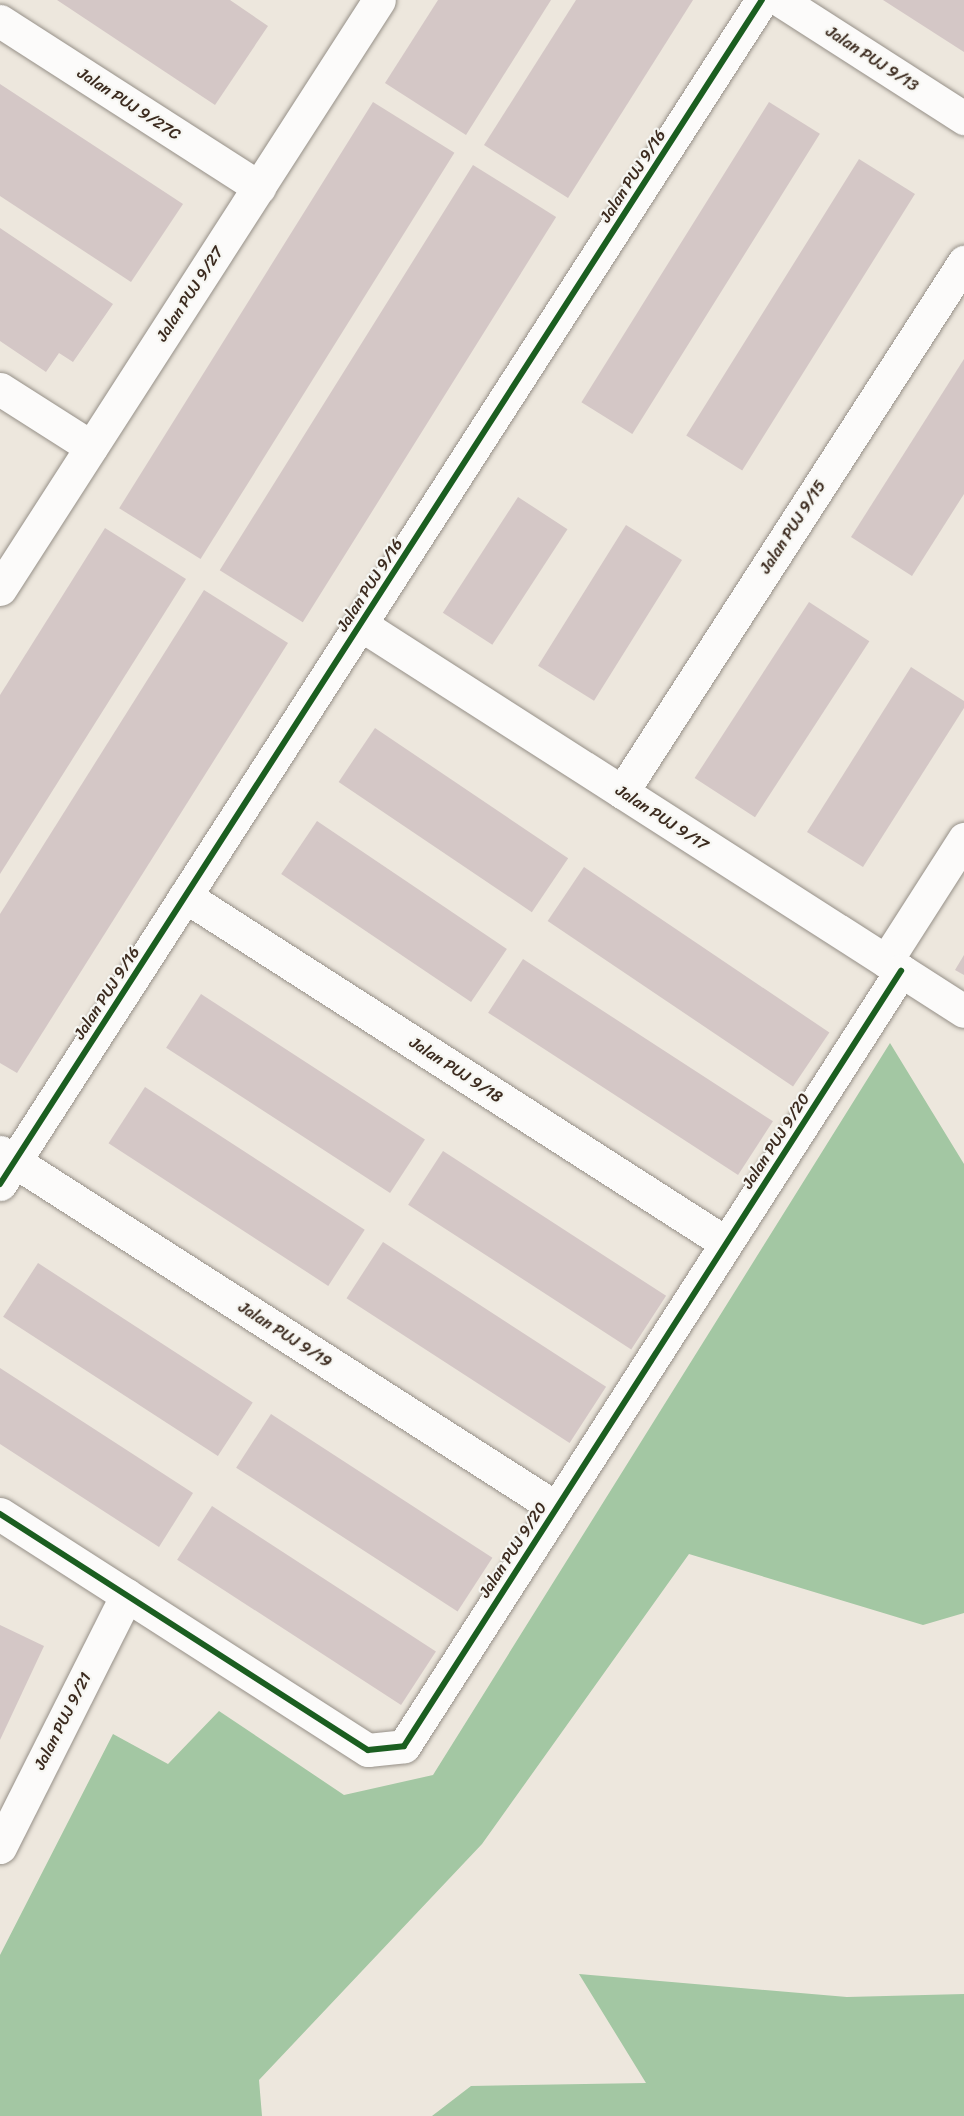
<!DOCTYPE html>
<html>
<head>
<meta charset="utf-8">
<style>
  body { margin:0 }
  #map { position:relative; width:964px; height:2116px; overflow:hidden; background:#ede7dd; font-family:Sriracha,sans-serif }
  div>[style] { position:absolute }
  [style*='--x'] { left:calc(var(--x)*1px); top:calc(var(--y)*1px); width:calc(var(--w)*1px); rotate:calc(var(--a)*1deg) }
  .forest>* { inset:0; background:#a3c7a3 }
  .building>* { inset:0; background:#d4c7c6; transform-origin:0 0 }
  .roads { filter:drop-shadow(0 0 2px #969088) drop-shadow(0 0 2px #969088) }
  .minor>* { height:33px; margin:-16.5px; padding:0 16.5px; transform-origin:16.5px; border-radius:16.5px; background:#fcfbfa }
  .cycleway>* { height:6px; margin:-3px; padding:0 3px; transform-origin:3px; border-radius:3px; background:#1b5e20 }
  span { translate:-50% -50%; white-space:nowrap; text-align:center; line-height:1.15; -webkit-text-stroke:4.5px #f6f6f2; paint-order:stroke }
  .street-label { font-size:16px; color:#3b2a1e }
</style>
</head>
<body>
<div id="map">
  <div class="forest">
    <div style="clip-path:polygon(890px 1043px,964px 1164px,964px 1613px,923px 1625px,689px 1554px,482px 1844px,259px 2080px,262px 2116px,0 2116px,0 1955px,113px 1734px,168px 1764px,219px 1711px,344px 1795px,433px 1775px)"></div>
    <div style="clip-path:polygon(579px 1974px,847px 1997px,964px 1994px,964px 2116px,432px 2116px,471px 2086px,646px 2083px)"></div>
  </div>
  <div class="building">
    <div style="clip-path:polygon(57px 0,230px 0,268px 26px,215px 105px)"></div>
    <div style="clip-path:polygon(438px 0,551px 0,466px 135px,385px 83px)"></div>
    <div style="clip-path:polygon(576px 0,693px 0,568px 198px,484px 145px)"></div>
    <div style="clip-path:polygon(883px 0,964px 0,964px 52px)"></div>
    <div style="clip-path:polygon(0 84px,183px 204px,131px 282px,0 196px)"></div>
    <div style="left:373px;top:102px;width:96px;height:479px;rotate:32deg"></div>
    <div style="left:769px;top:102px;width:60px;height:354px;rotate:32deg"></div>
    <div style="left:859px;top:159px;width:66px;height:326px;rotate:32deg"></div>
    <div style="left:473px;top:165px;width:98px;height:478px;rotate:32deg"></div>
    <div style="clip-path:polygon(0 228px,113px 304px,73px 362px,59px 353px,46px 372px,0 341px)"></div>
    <div style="clip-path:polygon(964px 359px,964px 494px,912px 576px,851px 537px)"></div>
    <div style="left:518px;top:497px;width:59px;height:138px;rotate:33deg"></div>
    <div style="left:626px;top:525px;width:66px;height:166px;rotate:32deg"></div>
    <div style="clip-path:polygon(105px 528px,186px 579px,0 874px,0 695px)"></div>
    <div style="clip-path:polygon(204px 590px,288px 643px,17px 1073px,0 1063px,0 914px)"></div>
    <div style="left:809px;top:602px;width:72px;height:210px;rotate:33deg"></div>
    <div style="clip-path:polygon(911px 667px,964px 701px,964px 708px,863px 867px,807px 832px)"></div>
    <div style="left:375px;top:728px;width:233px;height:65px;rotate:34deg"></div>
    <div style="left:317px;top:821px;width:229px;height:64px;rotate:34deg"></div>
    <div style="left:584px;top:867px;width:296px;height:65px;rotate:34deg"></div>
    <div style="clip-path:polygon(964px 955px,964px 975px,955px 970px)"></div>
    <div style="left:523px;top:959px;width:298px;height:64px;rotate:33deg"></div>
    <div style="left:201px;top:994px;width:267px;height:64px;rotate:33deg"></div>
    <div style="left:145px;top:1087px;width:262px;height:67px;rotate:33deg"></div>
    <div style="left:443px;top:1151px;width:266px;height:64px;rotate:33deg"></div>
    <div style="left:383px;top:1242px;width:266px;height:67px;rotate:33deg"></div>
    <div style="left:38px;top:1263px;width:256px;height:64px;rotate:33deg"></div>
    <div style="clip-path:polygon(0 1368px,193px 1493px,159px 1547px,0 1444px)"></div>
    <div style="left:271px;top:1414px;width:264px;height:64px;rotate:33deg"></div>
    <div style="left:212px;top:1506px;width:267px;height:64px;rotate:33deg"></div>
    <div style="clip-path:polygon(0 1625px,44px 1646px,0 1740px)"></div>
  </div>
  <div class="roads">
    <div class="minor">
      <div style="--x:780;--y:0;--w:219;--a:32.7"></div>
      <div style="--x:0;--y:21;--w:308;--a:32.7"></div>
      <div style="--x:0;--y:389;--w:108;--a:32.5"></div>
      <div style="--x:0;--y:589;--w:700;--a:-57.24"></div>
      <div style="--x:360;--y:624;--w:717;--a:32.65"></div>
      <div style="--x:622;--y:792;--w:631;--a:-57.17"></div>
      <div style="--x:185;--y:896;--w:643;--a:32.68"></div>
      <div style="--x:886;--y:961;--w:145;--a:-57.4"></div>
      <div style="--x:0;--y:1152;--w:660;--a:32.63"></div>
      <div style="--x:0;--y:1184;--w:1408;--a:-57.24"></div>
      <div style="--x:0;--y:1514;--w:437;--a:32.7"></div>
      <div style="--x:368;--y:1750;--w:36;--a:-6"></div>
      <div style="--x:404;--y:1746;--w:921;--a:-57.33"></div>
      <div style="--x:0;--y:1847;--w:282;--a:-63.3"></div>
    </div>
  </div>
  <div class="cycleway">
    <div style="--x:0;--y:1184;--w:1408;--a:-57.24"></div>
    <div style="--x:0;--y:1514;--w:437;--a:32.7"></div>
    <div style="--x:368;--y:1750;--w:36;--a:-6"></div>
    <div style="--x:404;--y:1746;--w:921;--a:-57.33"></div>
  </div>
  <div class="street-label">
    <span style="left:872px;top:59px;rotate:33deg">Jalan PUJ 9/13</span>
    <span style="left:129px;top:104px;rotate:33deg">Jalan PUJ 9/27C</span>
    <span style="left:633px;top:176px;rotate:-57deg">Jalan PUJ 9/16</span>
    <span style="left:190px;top:294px;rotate:-57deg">Jalan PUJ 9/27</span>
    <span style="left:793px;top:527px;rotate:-57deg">Jalan PUJ 9/15</span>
    <span style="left:370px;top:585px;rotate:-57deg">Jalan PUJ 9/16</span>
    <span style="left:662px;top:818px;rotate:33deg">Jalan PUJ 9/17</span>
    <span style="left:107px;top:993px;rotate:-57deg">Jalan PUJ 9/16</span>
    <span style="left:456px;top:1070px;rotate:33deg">Jalan PUJ 9/18</span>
    <span style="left:776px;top:1141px;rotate:-57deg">Jalan PUJ 9/20</span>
    <span style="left:285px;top:1335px;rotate:33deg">Jalan PUJ 9/19</span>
    <span style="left:513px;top:1550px;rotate:-57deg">Jalan PUJ 9/20</span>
    <span style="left:63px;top:1721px;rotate:-63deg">Jalan PUJ 9/21</span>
  </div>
</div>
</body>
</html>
